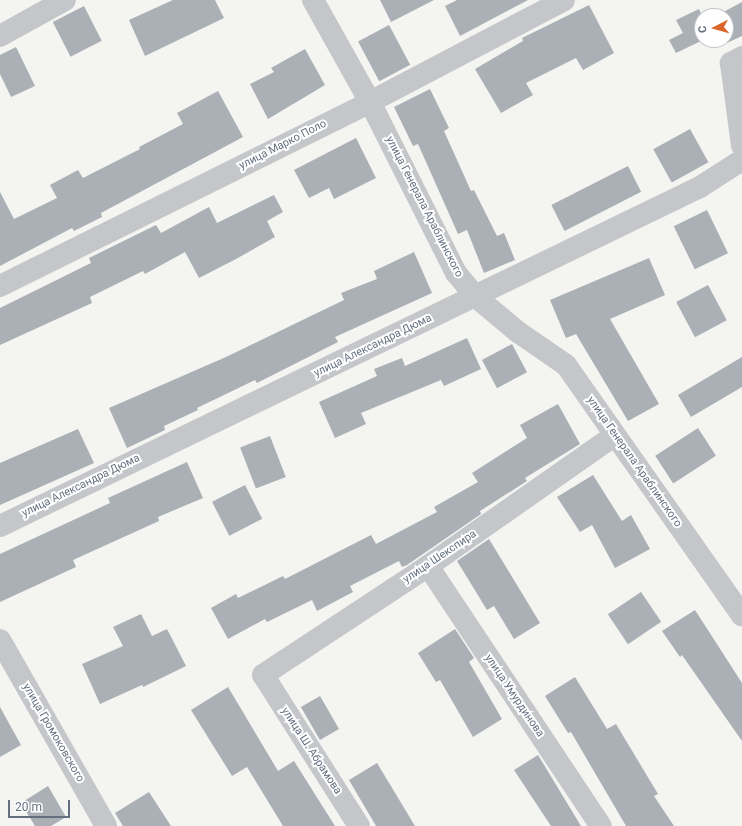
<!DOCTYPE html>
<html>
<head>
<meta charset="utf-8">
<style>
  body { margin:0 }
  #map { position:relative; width:742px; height:826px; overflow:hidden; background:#f4f4f0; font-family:Roboto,sans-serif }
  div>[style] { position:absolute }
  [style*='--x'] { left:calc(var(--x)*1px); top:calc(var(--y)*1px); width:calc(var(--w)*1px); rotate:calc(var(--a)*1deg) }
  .building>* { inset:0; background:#aab0b6; transform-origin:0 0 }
  .minor>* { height:22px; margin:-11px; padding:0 11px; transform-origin:11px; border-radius:11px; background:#c4c6ca }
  span { translate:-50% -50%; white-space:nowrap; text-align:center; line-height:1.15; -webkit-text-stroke:4px #fff; paint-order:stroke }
  .street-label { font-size:11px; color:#647080 }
  .north { position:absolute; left:694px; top:8px; width:40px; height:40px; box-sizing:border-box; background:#fff; border:1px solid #c1c6cc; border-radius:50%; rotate:264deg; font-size:11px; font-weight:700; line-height:16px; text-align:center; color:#647080 }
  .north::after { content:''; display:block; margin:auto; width:14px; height:18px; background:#db682a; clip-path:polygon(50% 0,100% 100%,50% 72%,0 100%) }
  .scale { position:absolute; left:8px; top:800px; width:62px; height:18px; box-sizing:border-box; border:2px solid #647080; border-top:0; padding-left:5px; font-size:12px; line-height:14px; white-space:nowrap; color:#647080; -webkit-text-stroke:3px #fff; paint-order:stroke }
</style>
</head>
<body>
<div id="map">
  <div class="building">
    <div style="clip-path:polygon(173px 0,215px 0,224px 18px,145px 56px,129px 20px)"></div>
    <div style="clip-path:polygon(380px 0,434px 0,391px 22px)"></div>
    <div style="clip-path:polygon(457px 0,528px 0,460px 36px,445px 6px)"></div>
    <div style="clip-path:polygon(742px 2px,742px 36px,727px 43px,726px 16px,716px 16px)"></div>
    <div style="clip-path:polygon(589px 5px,614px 53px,583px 70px,576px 58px,526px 83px,533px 95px,501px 113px,475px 69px,523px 41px,522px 38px)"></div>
    <div style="left:84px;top:6px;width:39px;height:35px;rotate:63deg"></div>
    <div style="clip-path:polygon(699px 9px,702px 16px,703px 40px,676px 53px,669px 40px,683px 33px,676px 20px)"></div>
    <div style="left:389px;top:25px;width:45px;height:35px;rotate:62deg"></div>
    <div style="clip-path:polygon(16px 47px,35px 86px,11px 97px,0 74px,0 55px)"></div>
    <div style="clip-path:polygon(305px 49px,325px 85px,268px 119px,250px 84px,274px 72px,271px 68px)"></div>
    <div style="clip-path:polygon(430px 89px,449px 128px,444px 131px,471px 191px,474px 190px,497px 236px,504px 233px,515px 260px,484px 273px,467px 230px,458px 234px,418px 144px,413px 146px,394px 107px)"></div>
    <div style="clip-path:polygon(218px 91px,243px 137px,101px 213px,102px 217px,74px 231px,72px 228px,0 266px,0 192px,14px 219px,57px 198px,50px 185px,78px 170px,83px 178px,140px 149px,139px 147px,183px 124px,177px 113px)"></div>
    <div style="left:690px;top:129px;width:38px;height:42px;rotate:61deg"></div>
    <div style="clip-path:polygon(356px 138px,376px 178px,334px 199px,329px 188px,309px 198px,294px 170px)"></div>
    <div style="left:628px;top:166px;width:29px;height:86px;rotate:63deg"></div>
    <div style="clip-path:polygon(274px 195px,283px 212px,267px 221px,275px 237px,236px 259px,199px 278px,185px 252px,145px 274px,143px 271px,90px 297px,92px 303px,0 345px,0 308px,91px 263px,89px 258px,156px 225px,161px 233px,209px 207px,217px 223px)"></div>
    <div style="left:707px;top:210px;width:48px;height:37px;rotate:64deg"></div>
    <div style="clip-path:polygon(414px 252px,432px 293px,335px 337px,338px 342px,257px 383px,255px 380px,197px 408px,198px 410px,164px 426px,165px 430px,127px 448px,109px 408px,226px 357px,344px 300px,341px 293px,377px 279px,374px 271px)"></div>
    <div style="clip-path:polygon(649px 258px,665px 295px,610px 319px,659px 404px,628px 421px,576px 334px,566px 338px,550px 300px)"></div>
    <div style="left:708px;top:285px;width:40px;height:36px;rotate:62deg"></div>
    <div style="clip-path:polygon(467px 338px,481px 369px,444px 386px,441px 380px,361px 413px,366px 424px,335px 438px,319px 402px,377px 376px,374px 369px,402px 358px,405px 366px)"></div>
    <div style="left:512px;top:344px;width:32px;height:34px;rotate:62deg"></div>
    <div style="clip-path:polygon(742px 357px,742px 387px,691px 417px,678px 395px)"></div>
    <div style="clip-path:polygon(558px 404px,580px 444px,525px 478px,527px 481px,480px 511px,481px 514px,407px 565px,402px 567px,399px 561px,350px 586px,353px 592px,317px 611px,312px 600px,267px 622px,265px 619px,228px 639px,211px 608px,236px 594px,238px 598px,283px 576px,285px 579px,371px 535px,376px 544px,437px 512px,434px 507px,478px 482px,472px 473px,527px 438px,520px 425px)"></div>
    <div style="left:698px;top:428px;width:33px;height:51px;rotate:57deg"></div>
    <div style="clip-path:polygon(78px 429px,94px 463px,0 505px,0 463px)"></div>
    <div style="left:270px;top:436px;width:44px;height:32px;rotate:69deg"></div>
    <div style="clip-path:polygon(187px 462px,203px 498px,158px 517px,159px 521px,73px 560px,76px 567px,0 602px,0 554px,110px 503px,108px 498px)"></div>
    <div style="clip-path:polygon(593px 475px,622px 521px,631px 515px,650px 549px,615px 568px,592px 525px,580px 532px,557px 497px)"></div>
    <div style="left:245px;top:485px;width:38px;height:37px;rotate:63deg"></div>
    <div style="clip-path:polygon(489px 539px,540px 623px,514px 639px,494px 606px,487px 610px,457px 561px)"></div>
    <div style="left:641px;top:592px;width:36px;height:40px;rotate:56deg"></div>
    <div style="clip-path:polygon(695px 610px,742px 683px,742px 741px,682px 655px,680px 657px,662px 631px)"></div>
    <div style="clip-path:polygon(141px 614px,152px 636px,167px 629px,186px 666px,143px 687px,142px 685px,100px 704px,82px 664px,123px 646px,113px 627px)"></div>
    <div style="clip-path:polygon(455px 629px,474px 658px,469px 662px,502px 719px,473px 737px,440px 680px,436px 682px,418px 653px)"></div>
    <div style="clip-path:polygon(575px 677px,607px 729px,616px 724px,658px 794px,654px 796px,674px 826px,626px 826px,571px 732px,568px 733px,545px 696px)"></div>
    <div style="clip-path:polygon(228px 687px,278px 771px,294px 761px,335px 826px,283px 826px,247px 767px,232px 776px,191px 710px)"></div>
    <div style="left:320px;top:696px;width:38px;height:22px;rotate:60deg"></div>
    <div style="clip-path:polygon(0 707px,21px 745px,0 757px)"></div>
    <div style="clip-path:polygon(538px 755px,581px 826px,551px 826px,514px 770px)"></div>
    <div style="clip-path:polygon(377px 763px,415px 826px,376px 826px,349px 780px)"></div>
    <div style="clip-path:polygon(48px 786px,66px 817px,51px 826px,35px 826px,21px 803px)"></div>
    <div style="clip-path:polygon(149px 792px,171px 826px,123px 826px,115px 813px)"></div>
  </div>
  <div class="minor">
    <div style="--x:313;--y:0;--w:117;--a:60.8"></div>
    <div style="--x:370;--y:102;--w:191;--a:63.3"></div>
    <div style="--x:456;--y:273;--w:31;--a:50"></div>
    <div style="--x:476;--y:297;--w:55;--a:39.8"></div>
    <div style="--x:518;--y:332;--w:58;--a:34.5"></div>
    <div style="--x:566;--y:365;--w:306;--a:54.9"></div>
    <div style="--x:0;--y:36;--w:74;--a:-29"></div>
    <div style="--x:742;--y:57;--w:13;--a:151"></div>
    <div style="--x:731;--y:63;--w:83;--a:82.4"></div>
    <div style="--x:0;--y:286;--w:413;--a:-26.4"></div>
    <div style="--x:370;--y:102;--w:219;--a:-27.7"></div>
    <div style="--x:0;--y:526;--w:778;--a:-25.84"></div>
    <div style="--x:700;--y:187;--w:50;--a:-32.7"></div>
    <div style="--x:428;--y:566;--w:312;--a:56.4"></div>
    <div style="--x:0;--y:640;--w:214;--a:60.3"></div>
    <div style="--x:359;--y:826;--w:179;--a:-122.4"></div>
    <div style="--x:263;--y:675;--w:198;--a:-33.4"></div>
    <div style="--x:428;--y:566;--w:228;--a:-35"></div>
  </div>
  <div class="street-label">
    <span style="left:283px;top:145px;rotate:-27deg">улица Марко Поло</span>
    <span style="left:424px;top:207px;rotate:63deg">улица Генерала Араблинского</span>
    <span style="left:373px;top:346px;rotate:-26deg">улица Александра Дюма</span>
    <span style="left:634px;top:462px;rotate:55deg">улица Генерала Араблинского</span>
    <span style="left:81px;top:486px;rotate:-26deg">улица Александра Дюма</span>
    <span style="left:440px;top:557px;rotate:-34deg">улица Шекспира</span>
    <span style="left:514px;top:696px;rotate:56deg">улица Умурдинова</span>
    <span style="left:53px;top:733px;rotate:60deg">улица Громоковского</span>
    <span style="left:311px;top:751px;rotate:57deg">улица Ш. Абрамова</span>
  </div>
  <div class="north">С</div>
  <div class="scale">20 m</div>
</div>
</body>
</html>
